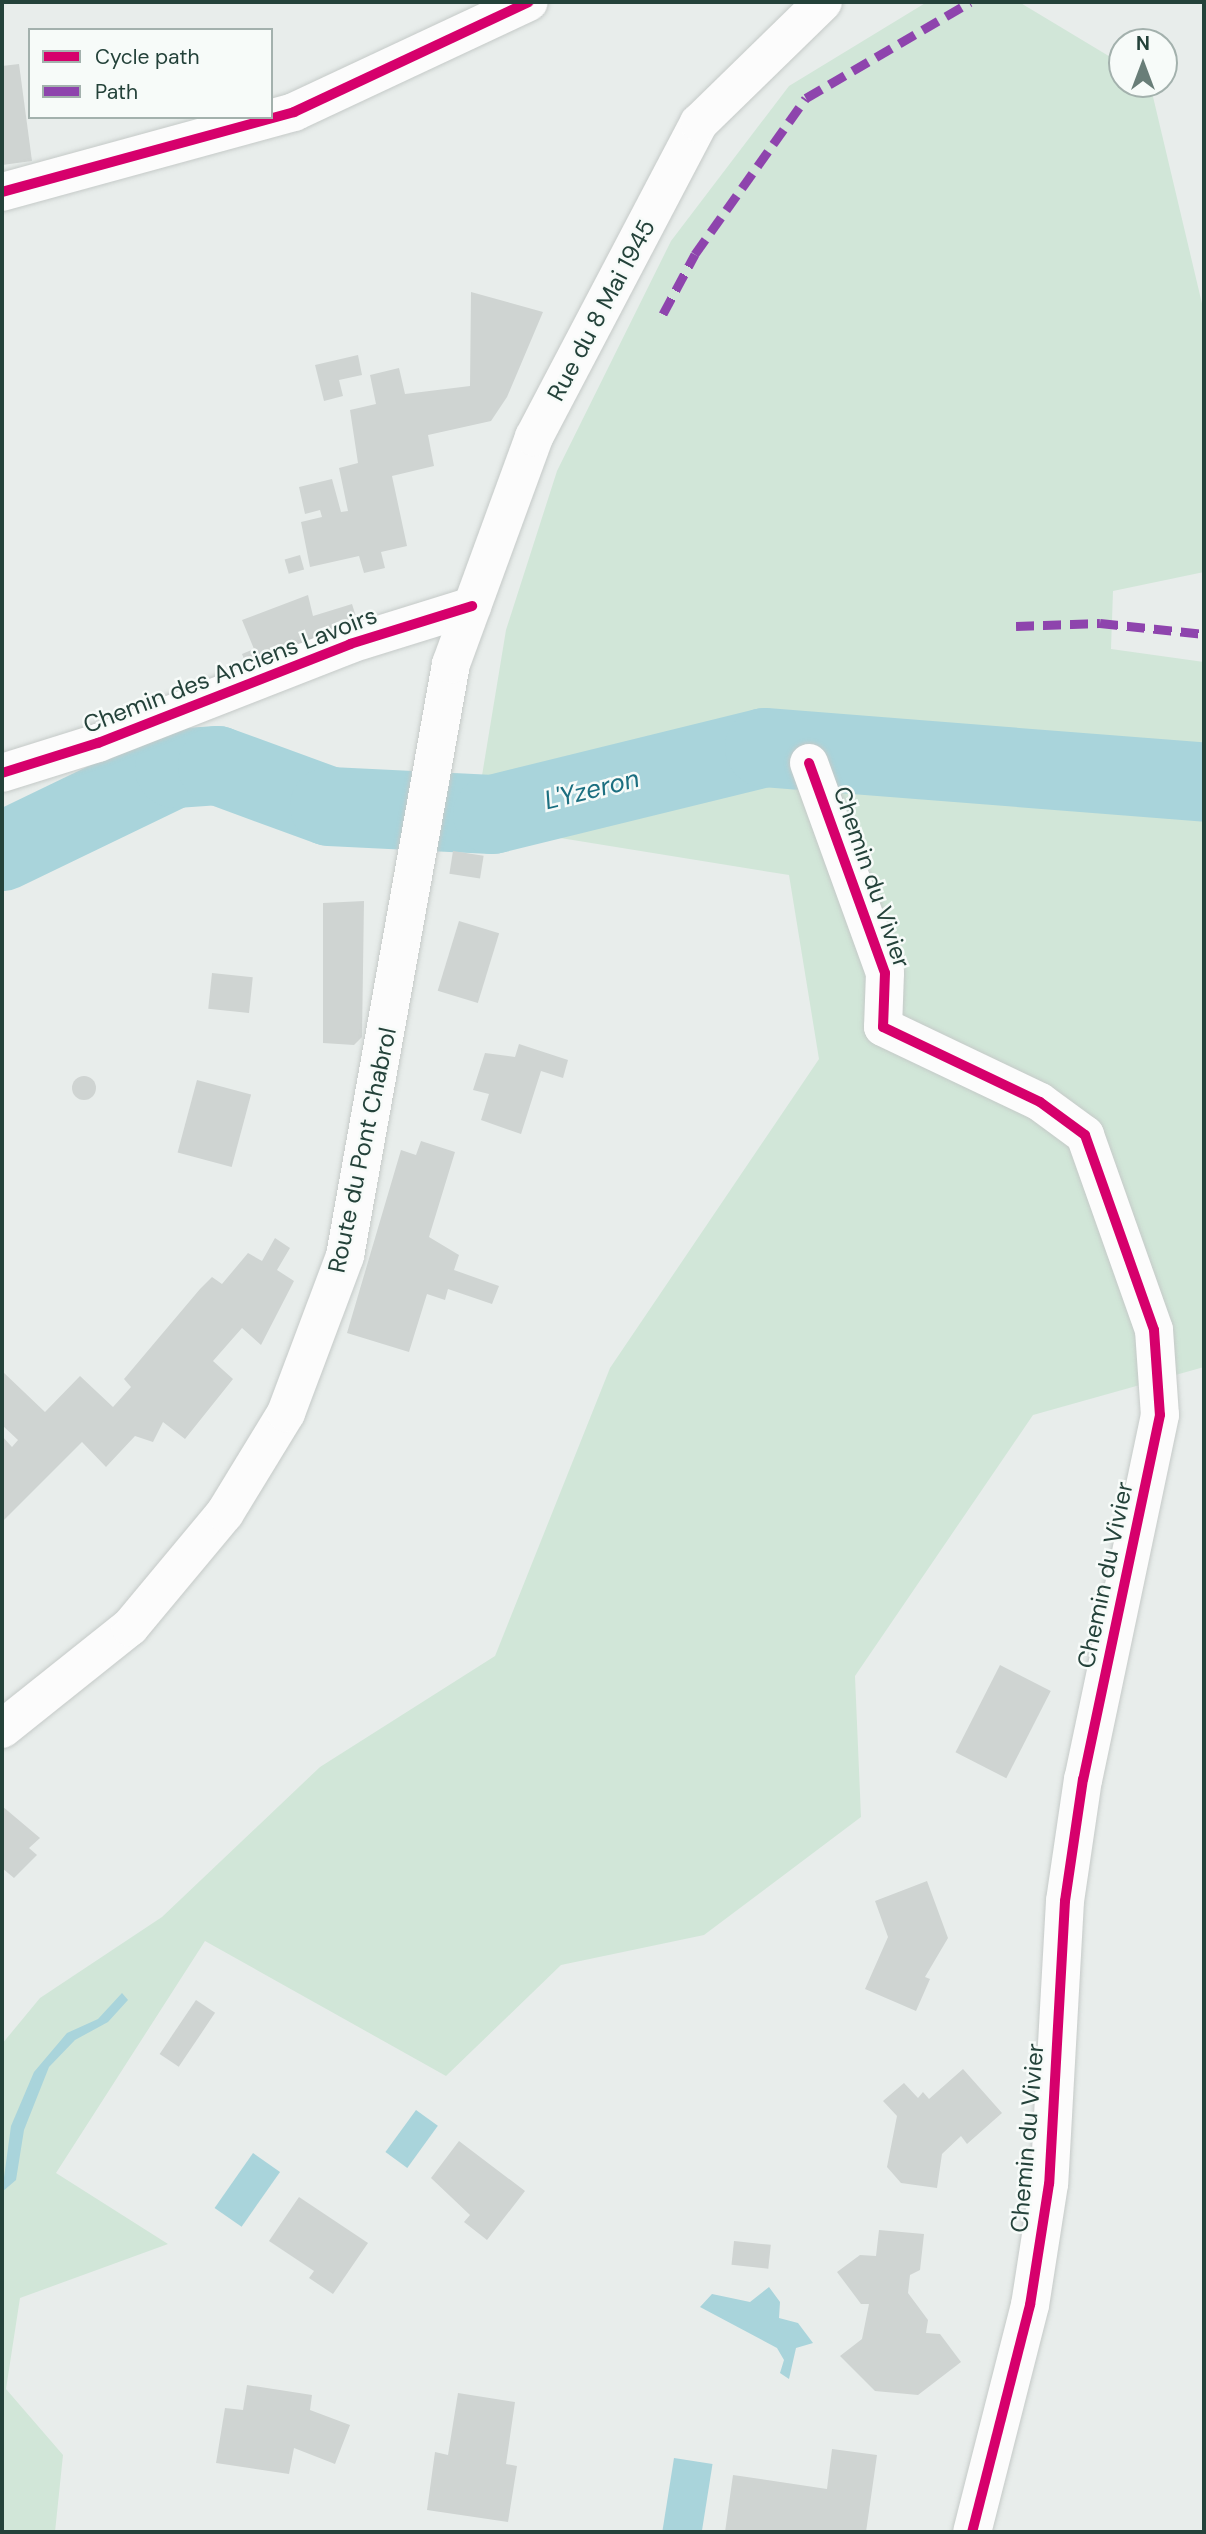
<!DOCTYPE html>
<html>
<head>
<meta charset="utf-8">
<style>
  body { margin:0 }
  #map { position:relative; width:1206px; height:2534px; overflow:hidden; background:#e8edeb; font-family:"DM Sans",sans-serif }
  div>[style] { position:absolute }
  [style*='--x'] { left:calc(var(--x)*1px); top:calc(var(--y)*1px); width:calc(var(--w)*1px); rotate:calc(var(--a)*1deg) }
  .green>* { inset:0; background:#d1e6d8 }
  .water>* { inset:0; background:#a9d4db; transform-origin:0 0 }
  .river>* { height:79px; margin:-39.5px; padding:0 39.5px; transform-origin:39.5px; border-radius:39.5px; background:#a9d4db }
  .building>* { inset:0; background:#cfd4d2; transform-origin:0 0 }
  .round { border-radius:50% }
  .roads { filter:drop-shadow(0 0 2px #c5cac8) drop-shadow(0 0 2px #c5cac8) }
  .street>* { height:38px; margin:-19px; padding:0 19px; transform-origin:19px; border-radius:19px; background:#fcfcfc }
  .secondary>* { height:38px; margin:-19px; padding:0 19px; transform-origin:19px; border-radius:19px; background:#fcfcfc }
  .quiet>* { height:9px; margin-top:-4.5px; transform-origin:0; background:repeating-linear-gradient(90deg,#8e44ad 0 18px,transparent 0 27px) }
  .cycleway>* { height:10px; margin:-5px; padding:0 5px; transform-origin:5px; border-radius:5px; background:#d6006c }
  span { translate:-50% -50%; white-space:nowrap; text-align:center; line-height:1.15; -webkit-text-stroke:5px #f7fbf9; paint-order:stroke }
  .street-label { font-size:24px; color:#24423a }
  .water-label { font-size:26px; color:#1c6f80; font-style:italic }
  .frame { position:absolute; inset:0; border:4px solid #24423a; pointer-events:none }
  .legend { position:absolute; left:28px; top:28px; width:245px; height:91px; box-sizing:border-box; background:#f7fbf9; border:2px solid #a3b1ad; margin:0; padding:9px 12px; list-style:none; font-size:21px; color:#24423a }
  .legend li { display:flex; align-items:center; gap:14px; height:35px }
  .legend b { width:35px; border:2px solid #a3b1ad }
  .north { position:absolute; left:1108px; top:28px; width:70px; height:70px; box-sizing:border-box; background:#f7fbf9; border:2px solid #a3b1ad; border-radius:50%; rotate:0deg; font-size:19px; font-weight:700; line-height:28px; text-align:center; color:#24423a }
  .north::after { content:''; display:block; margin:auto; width:24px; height:32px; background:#697e78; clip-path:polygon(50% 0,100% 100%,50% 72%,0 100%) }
</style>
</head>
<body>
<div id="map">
  <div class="green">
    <div style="clip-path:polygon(927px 2px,1019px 2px,1122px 64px,1122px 84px,1150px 84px,1204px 312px,1204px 572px,1113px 591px,1111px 649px,1204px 662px,1204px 1367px,1033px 1415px,855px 1676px,861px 1817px,704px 1935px,561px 1965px,446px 2076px,205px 1941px,56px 2173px,168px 2244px,20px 2298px,6px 2389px,63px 2455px,55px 2532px,2px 2532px,2px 2044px,40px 1998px,162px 1917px,320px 1767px,495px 1656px,610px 1368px,819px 1059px,789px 875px,474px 824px,506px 630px,557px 471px,671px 241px,789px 86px)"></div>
  </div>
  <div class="water">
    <div style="clip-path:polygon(122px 1993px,128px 2000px,108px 2022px,75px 2040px,49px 2067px,24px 2130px,16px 2180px,2px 2192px,11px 2126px,34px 2072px,67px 2033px,98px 2019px)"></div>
    <div style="left:416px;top:2110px;width:27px;height:52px;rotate:36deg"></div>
    <div style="left:253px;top:2153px;width:33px;height:67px;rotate:35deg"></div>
    <div style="clip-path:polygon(769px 2287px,780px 2302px,779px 2318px,798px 2323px,813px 2343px,796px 2348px,789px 2379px,780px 2373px,784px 2360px,777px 2348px,700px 2307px,712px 2294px,750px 2302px)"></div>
    <div style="left:674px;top:2458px;width:39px;height:75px;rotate:9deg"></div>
  </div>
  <div class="river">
    <div style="--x:2;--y:851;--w:191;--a:-25.8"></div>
    <div style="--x:174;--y:768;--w:43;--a:-4"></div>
    <div style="--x:217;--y:765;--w:119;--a:20.1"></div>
    <div style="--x:329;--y:806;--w:163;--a:2.8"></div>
    <div style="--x:492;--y:814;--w:280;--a:-13.8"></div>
    <div style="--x:764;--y:747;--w:441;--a:4.5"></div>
  </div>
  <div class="building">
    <div style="clip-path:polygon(19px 64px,32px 161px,2px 165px,2px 66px)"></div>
    <div style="clip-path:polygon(471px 292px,543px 312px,507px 397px,491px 421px,428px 435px,434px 466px,392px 476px,407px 546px,381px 552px,385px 568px,364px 573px,359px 556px,310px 567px,301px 522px,322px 517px,320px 510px,305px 514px,299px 487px,332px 479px,341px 512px,348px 511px,339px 468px,358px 463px,350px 410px,376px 404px,370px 375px,399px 368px,405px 394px,470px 386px)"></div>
    <div style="clip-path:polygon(358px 355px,362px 375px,339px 380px,343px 396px,324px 401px,315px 365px)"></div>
    <div style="left:300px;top:555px;width:15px;height:16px;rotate:74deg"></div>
    <div style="clip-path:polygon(308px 595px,313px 616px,352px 604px,359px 626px,247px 666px,242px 654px,254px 649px,242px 620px)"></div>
    <div style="left:453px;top:851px;width:31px;height:23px;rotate:9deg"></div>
    <div style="clip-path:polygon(364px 901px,362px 1037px,354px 1045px,323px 1043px,323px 903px)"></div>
    <div style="left:459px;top:921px;width:42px;height:73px;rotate:17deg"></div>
    <div style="left:212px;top:973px;width:41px;height:36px;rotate:6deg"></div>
    <div style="clip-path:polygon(519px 1044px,568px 1060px,563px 1078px,541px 1071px,521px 1134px,481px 1120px,489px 1094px,473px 1090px,485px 1053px,515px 1057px)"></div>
    <div class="round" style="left:72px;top:1076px;width:24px;height:24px"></div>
    <div style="left:197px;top:1080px;width:56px;height:75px;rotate:15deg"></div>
    <div style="clip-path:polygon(421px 1141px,455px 1152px,429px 1237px,459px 1255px,454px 1270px,499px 1286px,492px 1304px,448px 1289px,445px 1300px,427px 1294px,409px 1352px,347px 1333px,401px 1150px,416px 1155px)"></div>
    <div style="clip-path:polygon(275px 1238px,290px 1248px,277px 1270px,294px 1281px,261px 1345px,242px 1328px,213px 1361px,233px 1379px,185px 1439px,163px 1422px,153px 1442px,135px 1436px,106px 1467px,82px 1442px,2px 1522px,2px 1436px,12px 1447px,18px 1440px,2px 1425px,2px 1371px,45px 1412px,80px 1376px,113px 1407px,131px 1387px,124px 1379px,200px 1289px,212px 1277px,222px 1284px,248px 1253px,262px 1261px)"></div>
    <div style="left:1000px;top:1665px;width:57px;height:98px;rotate:27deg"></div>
    <div style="clip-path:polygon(2px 1806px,40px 1838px,29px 1848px,37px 1855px,14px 1878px,2px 1868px)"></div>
    <div style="clip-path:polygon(927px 1881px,948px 1938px,925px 1977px,930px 1979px,916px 2011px,865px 1989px,888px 1937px,875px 1901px)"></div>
    <div style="left:196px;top:2000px;width:23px;height:65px;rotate:34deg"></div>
    <div style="clip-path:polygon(963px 2069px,1002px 2113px,967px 2144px,961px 2136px,942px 2154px,937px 2188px,901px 2183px,887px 2167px,897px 2116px,883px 2101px,904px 2083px,918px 2098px,923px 2092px,929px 2099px)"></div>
    <div style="clip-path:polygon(459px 2141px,525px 2191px,487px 2240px,464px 2222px,470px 2215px,431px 2178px)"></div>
    <div style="clip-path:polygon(299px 2197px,368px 2243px,333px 2294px,309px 2278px,314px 2271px,269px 2241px)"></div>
    <div style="clip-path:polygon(879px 2230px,924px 2234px,920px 2270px,910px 2275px,908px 2293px,928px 2320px,926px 2333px,940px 2334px,961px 2362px,918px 2395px,875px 2391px,840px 2356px,862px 2339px,869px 2304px,861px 2304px,837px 2272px,860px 2255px,876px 2256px)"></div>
    <div style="left:734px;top:2241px;width:37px;height:24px;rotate:6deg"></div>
    <div style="clip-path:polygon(247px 2385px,312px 2395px,310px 2410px,350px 2425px,335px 2464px,294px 2448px,289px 2474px,216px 2463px,225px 2408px,243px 2410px)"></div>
    <div style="clip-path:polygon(458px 2393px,515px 2402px,506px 2464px,517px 2466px,508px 2522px,427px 2510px,435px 2452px,448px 2455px)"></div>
    <div style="clip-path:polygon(832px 2449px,877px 2455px,866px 2532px,725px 2532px,733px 2475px,827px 2489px)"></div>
  </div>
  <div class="roads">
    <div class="street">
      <div style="--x:2;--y:192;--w:303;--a:-15.3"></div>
      <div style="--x:294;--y:112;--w:259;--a:-25.1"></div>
      <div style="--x:809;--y:763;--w:223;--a:70.1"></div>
      <div style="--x:885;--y:973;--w:54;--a:92.1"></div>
      <div style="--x:883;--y:1027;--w:174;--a:25.5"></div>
      <div style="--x:1040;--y:1102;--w:56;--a:36.3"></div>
      <div style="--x:1085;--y:1135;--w:207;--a:70.5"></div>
      <div style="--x:1154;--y:1330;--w:85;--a:86"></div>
      <div style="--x:1160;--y:1415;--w:372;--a:101.9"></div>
      <div style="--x:1083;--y:1779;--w:123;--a:98.4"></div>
      <div style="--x:1065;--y:1901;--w:283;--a:93.2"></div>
      <div style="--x:1049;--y:2184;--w:122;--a:98.9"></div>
      <div style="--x:1030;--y:2305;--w:234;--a:104.3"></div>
      <div style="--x:2;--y:773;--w:101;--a:-17.4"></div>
      <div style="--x:98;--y:743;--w:271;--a:-21.4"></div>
      <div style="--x:350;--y:644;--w:128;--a:-17.3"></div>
    </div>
    <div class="secondary">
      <div style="--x:2;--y:1729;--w:164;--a:-38.6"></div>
      <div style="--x:130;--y:1627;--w:148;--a:-50.2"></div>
      <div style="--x:225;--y:1513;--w:117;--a:-58.6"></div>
      <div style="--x:286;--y:1413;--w:168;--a:-69.4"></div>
      <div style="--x:345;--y:1256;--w:601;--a:-79.85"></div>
      <div style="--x:451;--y:664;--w:242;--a:-69.9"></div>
      <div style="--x:534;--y:437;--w:355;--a:-62.3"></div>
      <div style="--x:699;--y:123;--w:173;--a:-44.3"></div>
    </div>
  </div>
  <div class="quiet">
    <div style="--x:663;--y:314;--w:68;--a:-61.9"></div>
    <div style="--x:695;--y:254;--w:191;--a:-54.6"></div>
    <div style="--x:806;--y:98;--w:190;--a:-30.3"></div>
    <div style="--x:1016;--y:626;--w:84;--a:-2"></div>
    <div style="--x:1100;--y:623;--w:105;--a:6"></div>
  </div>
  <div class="cycleway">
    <div style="--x:2;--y:192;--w:303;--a:-15.3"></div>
    <div style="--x:294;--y:112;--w:259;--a:-25.1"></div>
    <div style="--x:809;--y:763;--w:223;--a:70.1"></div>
    <div style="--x:885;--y:973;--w:54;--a:92.1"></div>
    <div style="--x:883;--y:1027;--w:174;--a:25.5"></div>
    <div style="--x:1040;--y:1102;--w:56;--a:36.3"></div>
    <div style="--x:1085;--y:1135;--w:207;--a:70.5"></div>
    <div style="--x:1154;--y:1330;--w:85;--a:86"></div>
    <div style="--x:1160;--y:1415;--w:372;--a:101.9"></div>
    <div style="--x:1083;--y:1779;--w:123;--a:98.4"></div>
    <div style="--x:1065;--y:1901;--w:283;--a:93.2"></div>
    <div style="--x:1049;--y:2184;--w:122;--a:98.9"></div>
    <div style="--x:1030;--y:2305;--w:234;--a:104.3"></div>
    <div style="--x:2;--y:773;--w:101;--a:-17.4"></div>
    <div style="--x:98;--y:743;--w:271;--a:-21.4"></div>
    <div style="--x:350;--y:644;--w:128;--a:-17.3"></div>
  </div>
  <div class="street-label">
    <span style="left:601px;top:310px;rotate:-62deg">Rue du 8 Mai 1945</span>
    <span style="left:230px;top:670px;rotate:-21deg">Chemin des Anciens Lavoirs</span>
    <span style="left:872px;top:877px;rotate:71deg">Chemin du Vivier</span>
    <span style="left:362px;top:1150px;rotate:-78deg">Route du Pont Chabrol</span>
    <span style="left:1105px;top:1575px;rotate:-78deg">Chemin du Vivier</span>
    <span style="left:1027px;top:2138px;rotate:-85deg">Chemin du Vivier</span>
  </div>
  <div class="water-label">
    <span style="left:592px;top:790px;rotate:-14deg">L'Yzeron</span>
  </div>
  <div class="frame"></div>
  <ul class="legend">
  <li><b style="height:9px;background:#d6006c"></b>Cycle path</li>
  <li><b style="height:9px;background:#8e44ad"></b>Path</li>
  </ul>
  <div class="north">N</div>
</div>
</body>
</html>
